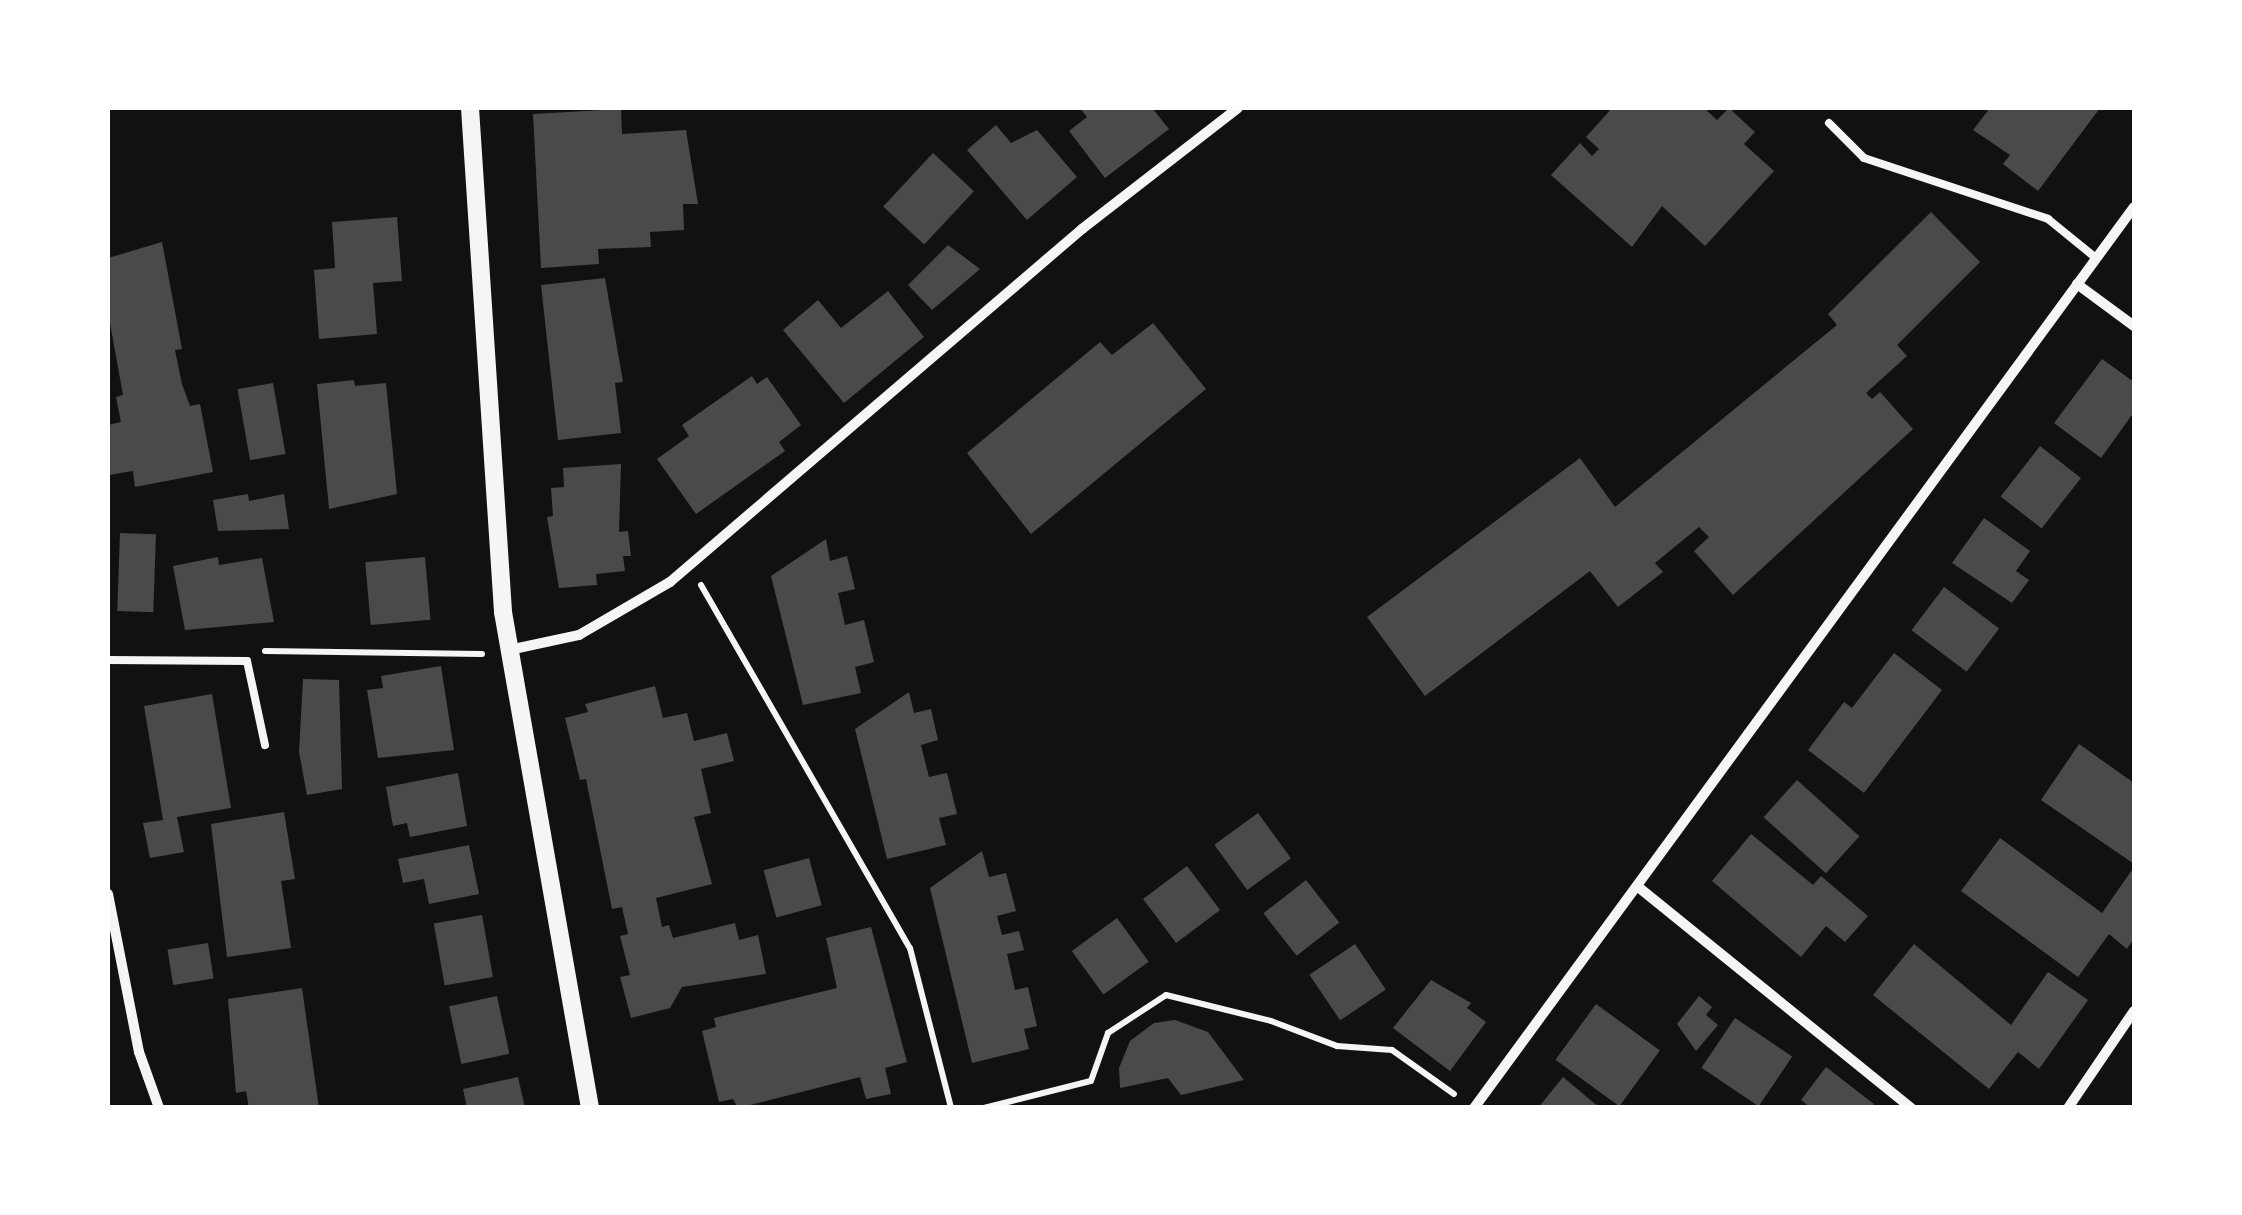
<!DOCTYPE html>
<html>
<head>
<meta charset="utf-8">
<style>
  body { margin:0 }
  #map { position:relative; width:2242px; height:1215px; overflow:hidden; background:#111; font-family:"Libre Baskerville",serif }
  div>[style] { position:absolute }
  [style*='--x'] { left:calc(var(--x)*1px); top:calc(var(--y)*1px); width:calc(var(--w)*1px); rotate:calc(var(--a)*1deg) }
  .building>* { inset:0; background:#4a4a4a; transform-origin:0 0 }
  .path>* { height:6px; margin:-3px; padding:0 3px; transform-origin:3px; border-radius:3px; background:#f5f5f5 }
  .service>* { height:8px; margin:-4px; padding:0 4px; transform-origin:4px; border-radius:4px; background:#f5f5f5 }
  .minor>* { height:10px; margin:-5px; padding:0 5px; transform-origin:5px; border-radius:5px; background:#f5f5f5 }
  .tertiary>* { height:18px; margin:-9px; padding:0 9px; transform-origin:9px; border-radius:9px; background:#f5f5f5 }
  span { translate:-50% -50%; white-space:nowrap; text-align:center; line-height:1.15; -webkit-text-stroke:10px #fff; paint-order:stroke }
  .frame { position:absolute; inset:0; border:110px solid #fff; pointer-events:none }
</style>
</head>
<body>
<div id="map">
  <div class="building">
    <div style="clip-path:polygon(1080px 108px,1152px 108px,1169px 129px,1105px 178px,1069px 131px,1087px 117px)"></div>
    <div style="clip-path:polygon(1612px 108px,1704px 108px,1717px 120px,1729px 108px,1755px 132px,1744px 144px,1774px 171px,1705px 246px,1662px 206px,1632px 247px,1551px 175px,1580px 143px,1592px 156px,1599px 149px,1586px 137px)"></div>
    <div style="clip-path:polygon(1990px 108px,2100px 108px,2038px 191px,2003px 164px,2010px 155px,1973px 130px)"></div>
    <div style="clip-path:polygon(621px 109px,622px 134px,686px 130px,698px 204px,683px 204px,684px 230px,650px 232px,651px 247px,598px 249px,599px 264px,541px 268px,533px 114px)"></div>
    <div style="clip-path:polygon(996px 125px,1011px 143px,1037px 130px,1077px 177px,1027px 220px,967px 150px)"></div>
    <div style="left:933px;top:153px;width:56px;height:73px;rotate:43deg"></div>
    <div style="clip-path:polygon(1931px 212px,1980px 262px,1897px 345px,1907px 356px,1866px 393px,1872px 399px,1880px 392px,1913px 429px,1733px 595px,1694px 551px,1709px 537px,1699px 527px,1655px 563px,1663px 572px,1618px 607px,1590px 571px,1425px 696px,1367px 617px,1580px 458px,1615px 507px,1837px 325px,1828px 314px)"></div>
    <div style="clip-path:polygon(397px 217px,402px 281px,373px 283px,377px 334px,319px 339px,314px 270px,335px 268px,332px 222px)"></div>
    <div style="clip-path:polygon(162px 242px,182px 349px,175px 350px,182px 384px,190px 406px,200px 404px,213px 472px,135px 487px,133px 471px,109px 475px,108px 467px,108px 425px,121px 422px,116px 397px,123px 395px,108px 312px,108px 258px)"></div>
    <div style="clip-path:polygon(948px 245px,980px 269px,932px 310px,908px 285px)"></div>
    <div style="clip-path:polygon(605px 278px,623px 382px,615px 383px,621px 433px,558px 440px,541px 285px)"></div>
    <div style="clip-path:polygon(888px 291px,924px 337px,844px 403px,783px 330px,818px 300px,841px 328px)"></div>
    <div style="clip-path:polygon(1153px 323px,1206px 389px,1031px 534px,967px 453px,1100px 342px,1112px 355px)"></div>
    <div style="clip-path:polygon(2102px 359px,2134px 382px,2134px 412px,2101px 458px,2054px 423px)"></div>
    <div style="clip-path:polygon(752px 376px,757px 384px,767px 377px,801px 425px,779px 442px,785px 451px,696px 514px,657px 459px,689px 436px,682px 425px)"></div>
    <div style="clip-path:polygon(354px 380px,355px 386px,386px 383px,397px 494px,329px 509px,317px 384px)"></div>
    <div style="left:273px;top:383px;width:72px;height:36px;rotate:80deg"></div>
    <div style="left:2040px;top:446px;width:52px;height:64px;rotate:38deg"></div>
    <div style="clip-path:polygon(621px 464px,619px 532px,628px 531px,631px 556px,623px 556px,625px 571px,596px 574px,597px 585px,559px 588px,547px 517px,553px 516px,551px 488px,564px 487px,563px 468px)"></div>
    <div style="clip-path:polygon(248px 494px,249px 501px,284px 494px,289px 529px,218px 531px,213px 500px)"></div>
    <div style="clip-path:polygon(1984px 518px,2030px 551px,2016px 571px,2029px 580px,2012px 603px,1952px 563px)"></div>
    <div style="left:120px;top:533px;width:36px;height:78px;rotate:2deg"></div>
    <div style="clip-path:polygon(826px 539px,830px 561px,847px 556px,855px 589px,838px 593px,845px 625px,864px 620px,874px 662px,855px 667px,861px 693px,803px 705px,771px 576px)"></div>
    <div style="clip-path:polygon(218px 557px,219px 565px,262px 558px,274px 622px,185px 630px,173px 566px)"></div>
    <div style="left:425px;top:557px;width:63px;height:60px;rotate:85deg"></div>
    <div style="left:1944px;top:587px;width:69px;height:54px;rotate:37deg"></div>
    <div style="clip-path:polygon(1894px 653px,1942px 690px,1864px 793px,1808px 750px,1844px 702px,1852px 708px)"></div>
    <div style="clip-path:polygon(441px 666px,454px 750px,378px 758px,367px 690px,383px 688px,381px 676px)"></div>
    <div style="clip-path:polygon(303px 679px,339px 680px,342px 789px,307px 795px,299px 752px)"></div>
    <div style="clip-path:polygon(655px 686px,663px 718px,687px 713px,694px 741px,727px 733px,734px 761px,701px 769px,711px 813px,694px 817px,712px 884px,656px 898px,662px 927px,669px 925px,673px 938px,735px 923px,739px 940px,758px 935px,766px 974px,682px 987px,670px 1008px,631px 1018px,620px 977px,630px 975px,620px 936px,628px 934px,622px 907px,612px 909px,586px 779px,580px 780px,565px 718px,588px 712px,585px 704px)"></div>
    <div style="clip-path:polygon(909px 692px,914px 713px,931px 709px,938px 740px,921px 745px,929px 777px,947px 773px,957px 814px,939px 818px,946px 845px,887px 859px,855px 729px)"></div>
    <div style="clip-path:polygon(212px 694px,231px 808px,177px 817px,184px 852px,150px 858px,143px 823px,163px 820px,144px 706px)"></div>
    <div style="clip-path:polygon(2079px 744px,2134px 783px,2134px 864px,2041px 800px)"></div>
    <div style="clip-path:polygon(458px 773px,467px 826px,410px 837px,407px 823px,393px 826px,386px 787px)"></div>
    <div style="left:1797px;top:780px;width:84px;height:50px;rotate:42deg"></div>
    <div style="clip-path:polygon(284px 812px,295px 879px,281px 881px,291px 948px,227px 957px,211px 824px)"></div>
    <div style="left:1258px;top:813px;width:56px;height:54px;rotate:54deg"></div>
    <div style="clip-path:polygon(1751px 834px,1813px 885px,1821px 876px,1868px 916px,1845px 942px,1826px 926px,1801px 957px,1712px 881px)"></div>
    <div style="clip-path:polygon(2000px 838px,2102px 913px,2134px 867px,2134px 938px,2127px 949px,2109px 934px,2078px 977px,1961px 891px)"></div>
    <div style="clip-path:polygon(469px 845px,479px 894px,429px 904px,424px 879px,403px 883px,398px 859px)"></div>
    <div style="clip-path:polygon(982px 851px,989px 877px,1006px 873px,1016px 911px,997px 916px,1002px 935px,1019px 931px,1024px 950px,1007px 954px,1015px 990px,1028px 987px,1037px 1026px,1024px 1029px,1029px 1049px,972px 1063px,930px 888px)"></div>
    <div style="left:809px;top:858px;width:49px;height:47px;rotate:75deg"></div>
    <div style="left:1187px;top:866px;width:55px;height:55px;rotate:53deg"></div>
    <div style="left:1306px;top:880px;width:54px;height:54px;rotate:52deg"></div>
    <div style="left:482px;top:915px;width:63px;height:49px;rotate:80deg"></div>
    <div style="left:1117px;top:918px;width:54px;height:56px;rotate:54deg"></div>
    <div style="clip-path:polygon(871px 927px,907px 1062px,885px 1068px,891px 1094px,866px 1099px,860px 1077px,738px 1108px,733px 1099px,719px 1102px,702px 1031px,716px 1027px,714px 1018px,837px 988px,826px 938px)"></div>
    <div style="left:208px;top:943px;width:36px;height:41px;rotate:81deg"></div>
    <div style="left:1355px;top:944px;width:55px;height:55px;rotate:56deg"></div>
    <div style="clip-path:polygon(1914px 944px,2011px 1025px,2048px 972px,2088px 1000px,2039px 1069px,2018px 1052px,1989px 1089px,1873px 995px)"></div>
    <div style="clip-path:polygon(1431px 980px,1471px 1003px,1467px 1008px,1486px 1022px,1450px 1071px,1393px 1028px)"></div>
    <div style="clip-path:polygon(302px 988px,319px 1108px,249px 1108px,246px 1091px,236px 1093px,228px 999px)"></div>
    <div style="left:497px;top:996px;width:59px;height:49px;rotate:78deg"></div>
    <div style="clip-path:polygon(1699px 996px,1712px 1007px,1706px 1015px,1718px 1025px,1696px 1051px,1677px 1024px)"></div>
    <div style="left:1596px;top:1004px;width:79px;height:69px;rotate:36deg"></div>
    <div style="left:1735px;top:1018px;width:69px;height:60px;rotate:34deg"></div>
    <div style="clip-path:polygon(1175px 1020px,1208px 1032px,1244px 1080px,1181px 1095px,1168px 1078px,1120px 1088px,1119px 1068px,1130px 1041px,1154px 1023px)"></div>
    <div style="clip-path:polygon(1826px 1067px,1874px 1104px,1871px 1108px,1811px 1108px,1801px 1100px)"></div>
    <div style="clip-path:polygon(518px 1077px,525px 1108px,467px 1108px,463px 1089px)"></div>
    <div style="clip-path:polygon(1563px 1077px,1600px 1108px,1538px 1108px)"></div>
  </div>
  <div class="path">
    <div style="--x:701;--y:585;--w:419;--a:60.1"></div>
    <div style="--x:910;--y:948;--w:165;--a:75.6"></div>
    <div style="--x:265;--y:651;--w:217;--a:0.8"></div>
    <div style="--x:984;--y:1108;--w:110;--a:-14.2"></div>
    <div style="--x:1091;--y:1081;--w:51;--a:-70.5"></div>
    <div style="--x:1108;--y:1033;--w:69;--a:-33.2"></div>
    <div style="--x:1166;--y:995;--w:108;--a:13.9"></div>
    <div style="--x:1271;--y:1021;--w:71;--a:20.7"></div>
    <div style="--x:1337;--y:1046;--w:55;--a:4.2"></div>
    <div style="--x:1392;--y:1050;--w:76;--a:35.4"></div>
  </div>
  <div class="service">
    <div style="--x:1829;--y:123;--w:49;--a:45"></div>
    <div style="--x:1864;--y:158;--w:194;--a:18.3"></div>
    <div style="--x:2048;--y:219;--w:62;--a:39.1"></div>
    <div style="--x:108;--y:660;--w:139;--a:0.4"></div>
    <div style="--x:247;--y:661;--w:86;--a:77.9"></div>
  </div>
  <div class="minor">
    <div style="--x:2077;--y:284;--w:71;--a:36.4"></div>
    <div style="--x:509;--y:650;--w:72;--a:-12.1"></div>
    <div style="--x:579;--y:635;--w:105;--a:-30.2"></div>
    <div style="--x:670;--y:582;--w:543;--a:-40.59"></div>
    <div style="--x:1082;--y:229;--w:197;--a:-37.8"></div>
    <div style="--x:1637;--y:886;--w:353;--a:39"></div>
    <div style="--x:108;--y:894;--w:161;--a:78.9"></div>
    <div style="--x:139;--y:1052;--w:59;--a:70.3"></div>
    <div style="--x:1474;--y:1108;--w:1117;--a:-53.78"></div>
    <div style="--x:2068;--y:1108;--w:117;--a:-55.8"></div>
  </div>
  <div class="tertiary">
    <div style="--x:470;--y:108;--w:505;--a:86.25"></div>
    <div style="--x:503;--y:612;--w:504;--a:80.05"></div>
  </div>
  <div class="frame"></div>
</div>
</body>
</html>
